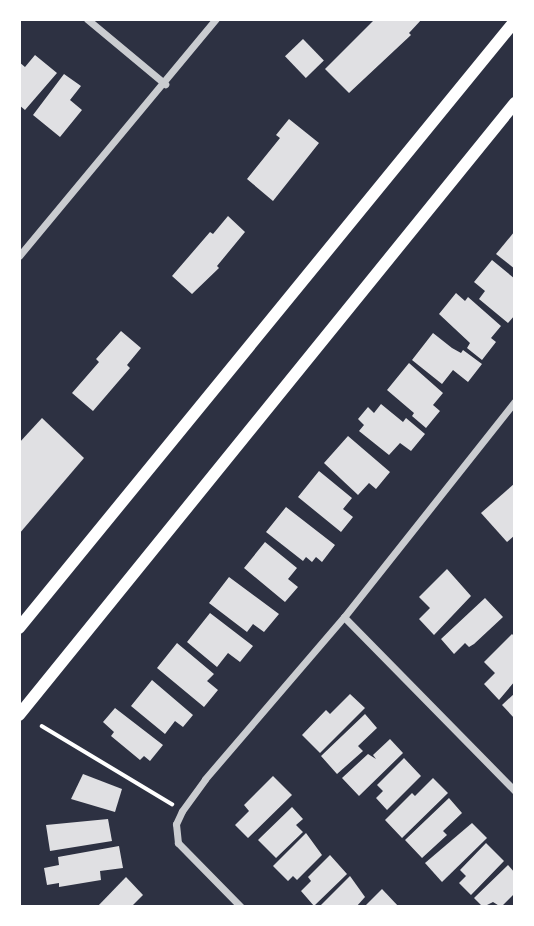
<!DOCTYPE html>
<html>
<head>
<meta charset="utf-8">
<style>
  body { margin:0 }
  #map { position:relative; width:534px; height:926px; overflow:hidden; background:#2d3142; font-family:Karla,sans-serif }
  div>[style] { position:absolute }
  [style*='--x'] { left:calc(var(--x)*1px); top:calc(var(--y)*1px); width:calc(var(--w)*1px); rotate:calc(var(--a)*1deg) }
  .building>* { inset:0; background:#e0e0e3; transform-origin:0 0 }
  .path>* { height:3.5px; margin:-1.75px; padding:0 1.75px; transform-origin:1.75px; border-radius:1.75px; background:#fff }
  .minor>* { height:7px; margin:-3.5px; padding:0 3.5px; transform-origin:3.5px; border-radius:3.5px; background:#caccd0 }
  .secondary>* { height:12px; margin:-6px; padding:0 6px; transform-origin:6px; border-radius:6px; background:#fff }
  span { translate:-50% -50%; white-space:nowrap; text-align:center; line-height:1.15; -webkit-text-stroke:5px #fff; paint-order:stroke }
  .frame { position:absolute; inset:0; border:21px solid #fff; pointer-events:none }
</style>
</head>
<body>
<div id="map">
  <div class="building">
    <div style="clip-path:polygon(375px 19px,422px 19px,409px 33px,411px 35px,349px 93px,325px 69px)"></div>
    <div style="left:303px;top:39px;width:30px;height:25px;rotate:46deg"></div>
    <div style="clip-path:polygon(35px 55px,57px 73px,25px 110px,19px 105px,19px 62px,25px 67px)"></div>
    <div style="clip-path:polygon(64px 74px,81px 86px,70px 100px,82px 110px,60px 137px,33px 115px)"></div>
    <div style="clip-path:polygon(289px 119px,319px 143px,273px 201px,247px 179px,280px 138px,276px 135px)"></div>
    <div style="clip-path:polygon(228px 216px,245px 232px,217px 266px,219px 268px,192px 294px,172px 276px,210px 232px,213px 234px)"></div>
    <div style="clip-path:polygon(515px 231px,515px 269px,496px 254px)"></div>
    <div style="clip-path:polygon(492px 260px,515px 279px,515px 315px,508px 323px,479px 299px,485px 291px,474px 282px)"></div>
    <div style="clip-path:polygon(456px 293px,465px 301px,468px 297px,501px 326px,491px 338px,496px 342px,482px 360px,467px 348px,470px 343px,439px 314px)"></div>
    <div style="clip-path:polygon(121px 331px,141px 348px,127px 365px,130px 368px,93px 411px,72px 393px,99px 362px,96px 359px)"></div>
    <div style="clip-path:polygon(433px 333px,452px 348px,461px 353px,463px 350px,482px 364px,468px 382px,453px 370px,442px 384px,412px 360px)"></div>
    <div style="clip-path:polygon(409px 363px,443px 393px,433px 405px,440px 411px,426px 428px,412px 416px,414px 413px,387px 390px)"></div>
    <div style="clip-path:polygon(381px 404px,403px 422px,406px 418px,425px 434px,411px 451px,400px 443px,389px 455px,359px 431px,364px 425px,358px 419px,368px 407px,374px 413px)"></div>
    <div style="clip-path:polygon(42px 418px,84px 458px,19px 534px,19px 443px)"></div>
    <div style="clip-path:polygon(348px 436px,390px 472px,376px 489px,369px 483px,358px 495px,324px 463px)"></div>
    <div style="clip-path:polygon(319px 471px,352px 498px,343px 509px,353px 517px,341px 532px,298px 497px)"></div>
    <div style="clip-path:polygon(515px 483px,515px 535px,507px 542px,481px 513px)"></div>
    <div style="clip-path:polygon(286px 507px,335px 545px,322px 562px,316px 557px,312px 562px,306px 557px,303px 561px,266px 532px)"></div>
    <div style="clip-path:polygon(265px 542px,297px 568px,288px 579px,298px 587px,285px 602px,244px 568px)"></div>
    <div style="clip-path:polygon(447px 569px,471px 596px,434px 635px,419px 619px,430px 608px,419px 597px)"></div>
    <div style="clip-path:polygon(229px 577px,279px 614px,264px 632px,253px 624px,247px 632px,209px 603px)"></div>
    <div style="clip-path:polygon(485px 598px,503px 617px,474px 644px,469px 647px,465px 643px,454px 654px,441px 639px)"></div>
    <div style="clip-path:polygon(210px 613px,253px 646px,240px 662px,228px 653px,217px 667px,187px 642px)"></div>
    <div style="clip-path:polygon(512px 634px,515px 637px,515px 681px,499px 700px,484px 684px,495px 673px,484px 662px)"></div>
    <div style="clip-path:polygon(177px 643px,214px 674px,207px 681px,218px 690px,204px 707px,157px 668px)"></div>
    <div style="clip-path:polygon(152px 680px,193px 715px,183px 727px,175px 721px,165px 734px,131px 706px)"></div>
    <div style="clip-path:polygon(515px 693px,515px 719px,502px 705px)"></div>
    <div style="clip-path:polygon(350px 694px,365px 708px,320px 753px,302px 735px,326px 710px,330px 714px)"></div>
    <div style="clip-path:polygon(115px 708px,163px 745px,150px 761px,144px 756px,140px 760px,111px 736px,114px 732px,103px 722px)"></div>
    <div style="clip-path:polygon(365px 714px,377px 728px,358px 746px,363px 751px,337px 774px,321px 756px)"></div>
    <div style="clip-path:polygon(390px 739px,403px 753px,359px 796px,342px 778px,368px 754px,376px 759px,373px 755px)"></div>
    <div style="clip-path:polygon(404px 758px,421px 776px,387px 810px,376px 798px,383px 791px,377px 785px)"></div>
    <div style="clip-path:polygon(83px 774px,122px 789px,115px 812px,71px 799px)"></div>
    <div style="clip-path:polygon(273px 776px,292px 795px,248px 838px,235px 825px,249px 811px,244px 805px)"></div>
    <div style="clip-path:polygon(433px 778px,448px 793px,402px 838px,385px 820px,412px 793px,415px 796px)"></div>
    <div style="clip-path:polygon(449px 798px,462px 813px,443px 831px,447px 835px,422px 858px,405px 840px)"></div>
    <div style="clip-path:polygon(292px 807px,303px 819px,296px 825px,303px 832px,276px 858px,258px 840px)"></div>
    <div style="clip-path:polygon(108px 819px,112px 841px,50px 851px,46px 825px)"></div>
    <div style="clip-path:polygon(472px 823px,487px 838px,442px 882px,425px 863px)"></div>
    <div style="clip-path:polygon(306px 833px,322px 855px,297px 880px,293px 876px,288px 881px,273px 866px)"></div>
    <div style="clip-path:polygon(486px 843px,504px 861px,471px 895px,459px 883px,466px 876px,460px 870px)"></div>
    <div style="clip-path:polygon(119px 846px,123px 868px,100px 871px,101px 880px,59px 887px,59px 883px,47px 885px,44px 868px,59px 865px,58px 857px)"></div>
    <div style="clip-path:polygon(330px 855px,347px 874px,314px 906px,301px 891px,311px 881px,308px 877px)"></div>
    <div style="clip-path:polygon(508px 865px,515px 873px,515px 893px,501px 907px,493px 902px,483px 907px,474px 898px)"></div>
    <div style="clip-path:polygon(350px 876px,365px 897px,356px 907px,319px 907px)"></div>
    <div style="clip-path:polygon(126px 877px,143px 895px,131px 907px,97px 907px)"></div>
    <div style="clip-path:polygon(382px 889px,399px 907px,364px 907px)"></div>
  </div>
  <div class="path">
    <div style="--x:42;--y:726;--w:152;--a:31"></div>
  </div>
  <div class="minor">
    <div style="--x:87;--y:19;--w:102;--a:39.8"></div>
    <div style="--x:19;--y:256;--w:308;--a:-50.3"></div>
    <div style="--x:344;--y:617;--w:244;--a:45.5"></div>
    <div style="--x:241;--y:907;--w:90;--a:-134.5"></div>
    <div style="--x:178;--y:843;--w:19;--a:-96"></div>
    <div style="--x:176;--y:824;--w:14;--a:-65"></div>
    <div style="--x:182;--y:811;--w:39;--a:-54"></div>
    <div style="--x:205;--y:779;--w:213;--a:-49.4"></div>
    <div style="--x:344;--y:617;--w:275;--a:-51.6"></div>
  </div>
  <div class="secondary">
    <div style="--x:19;--y:628;--w:784;--a:-50.75"></div>
    <div style="--x:19;--y:715;--w:788;--a:-50.98"></div>
  </div>
  <div class="frame"></div>
</div>
</body>
</html>
